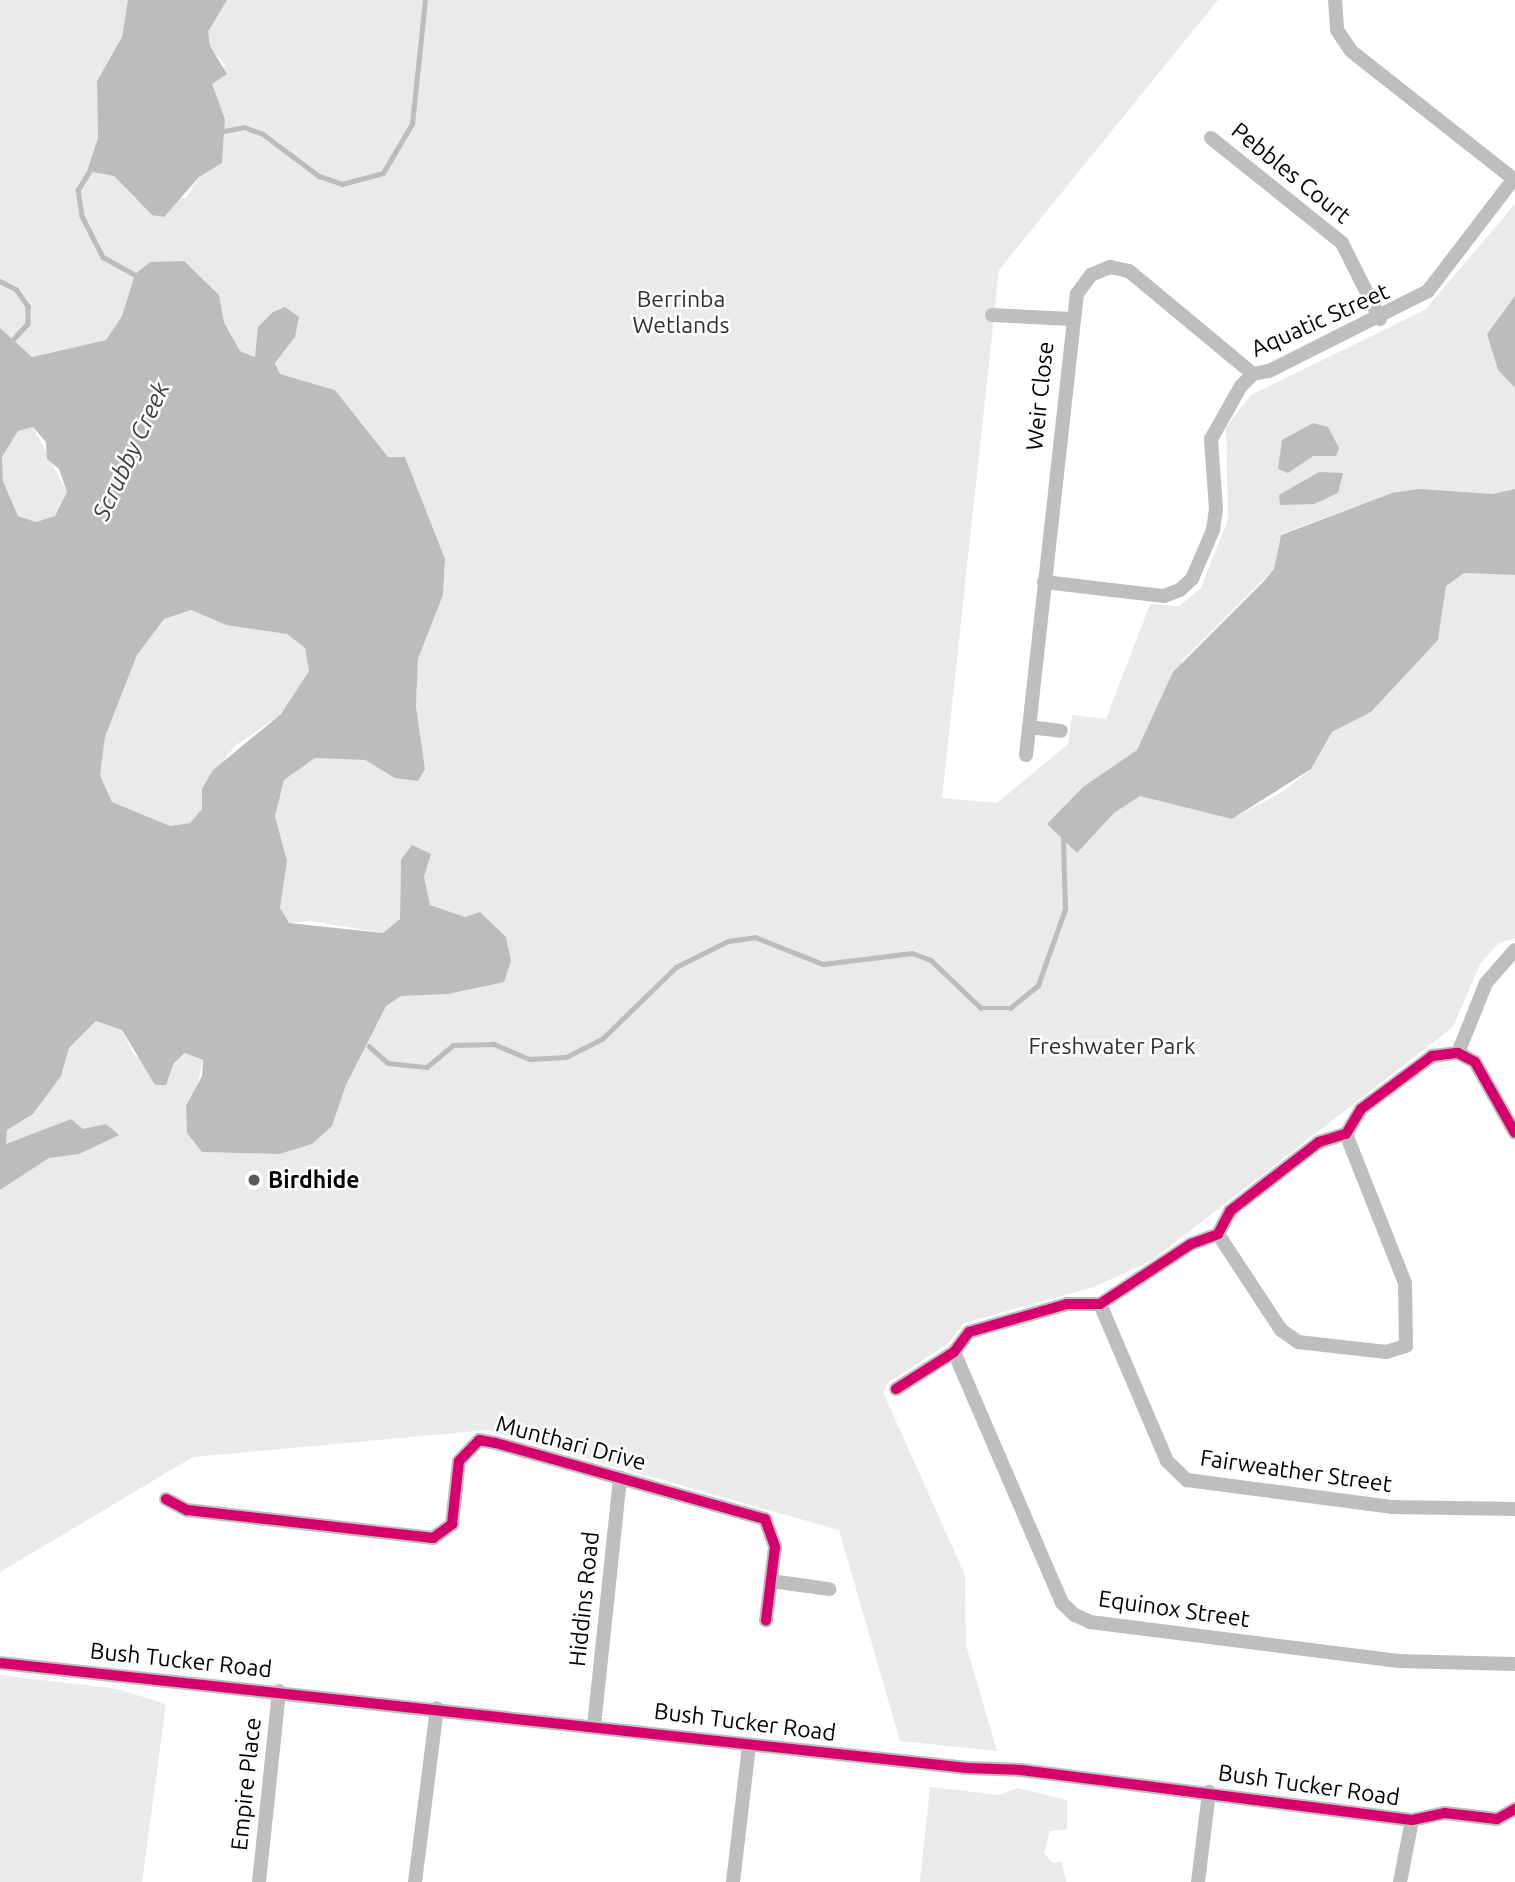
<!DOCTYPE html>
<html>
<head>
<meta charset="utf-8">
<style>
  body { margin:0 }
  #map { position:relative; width:1515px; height:1882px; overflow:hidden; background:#fff; font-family:Ubuntu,sans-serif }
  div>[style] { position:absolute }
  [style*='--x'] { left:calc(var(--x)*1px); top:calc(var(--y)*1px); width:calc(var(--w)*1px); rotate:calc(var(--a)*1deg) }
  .green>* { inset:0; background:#eaeaea }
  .water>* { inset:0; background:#bcbcbc }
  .stream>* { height:4.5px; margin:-2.25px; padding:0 2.25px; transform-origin:2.25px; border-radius:2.25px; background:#bcbcbc }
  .street>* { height:14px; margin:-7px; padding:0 7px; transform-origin:7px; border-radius:7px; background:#bebebe }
  .cycleway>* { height:10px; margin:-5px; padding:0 5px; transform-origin:5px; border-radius:5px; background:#d6006c }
  .dots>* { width:19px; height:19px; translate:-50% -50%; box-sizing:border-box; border:4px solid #fff; border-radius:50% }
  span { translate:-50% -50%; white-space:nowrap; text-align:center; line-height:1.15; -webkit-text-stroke:5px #fff; paint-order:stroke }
  .street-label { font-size:23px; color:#000 }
  .park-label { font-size:23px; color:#2f2f2f }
  .poi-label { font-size:23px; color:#000; font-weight:700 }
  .left { translate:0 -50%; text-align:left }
  .water-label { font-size:24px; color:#404040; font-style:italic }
</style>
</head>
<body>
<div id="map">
  <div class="green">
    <div style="clip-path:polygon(0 0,128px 0,122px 37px,97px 81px,98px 138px,87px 171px,114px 176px,135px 199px,186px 198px,199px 177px,222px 163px,225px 119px,211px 84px,225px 65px,209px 46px,208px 32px,227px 0,1218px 0,999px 270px,942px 798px,997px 803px,1068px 744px,1072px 715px,1106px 719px,1150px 604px,1179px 606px,1201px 588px,1228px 519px,1226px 427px,1251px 395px,1425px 310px,1515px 204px,1515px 296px,1487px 334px,1498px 370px,1515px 388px,1515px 489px,1492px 494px,1392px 493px,1281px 534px,1274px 569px,1183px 660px,1137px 750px,1083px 787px,1077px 852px,1114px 813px,1140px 796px,1232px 819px,1282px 792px,1311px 769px,1332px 732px,1371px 712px,1438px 640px,1446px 586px,1464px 573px,1515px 575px,1515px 938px,1498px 944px,1480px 964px,1453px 1027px,1151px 1261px,1094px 1287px,964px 1323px,949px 1343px,889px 1382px,883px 1392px,965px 1575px,966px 1645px,997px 1751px,900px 1741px,839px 1530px,487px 1430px,193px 1457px,0 1572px,0 1190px,49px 1158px,79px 1154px,83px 1129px,71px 1119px,6px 1144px,7px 1130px,33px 1114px,61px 1076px,69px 1048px,96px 1021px,122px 1030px,133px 1053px,166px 1085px,174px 1063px,186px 1053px,203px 1060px,187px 1133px,202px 1152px,279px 1154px,332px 1126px,346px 1085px,385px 1006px,400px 996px,448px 994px,465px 917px,430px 905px,424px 877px,431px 854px,401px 860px,400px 919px,383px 933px,311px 921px,288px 923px,280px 908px,287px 861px,275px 816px,284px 780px,315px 758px,365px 760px,395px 778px,425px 769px,416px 706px,418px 659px,443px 595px,445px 559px,405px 457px,388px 457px,335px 390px,280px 374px,275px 363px,295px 337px,255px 357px,240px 351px,224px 321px,219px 295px,184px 262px,150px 262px,135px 274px,122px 316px,106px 340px,31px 357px,0 328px)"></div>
    <div style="clip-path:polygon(33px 427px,67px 492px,55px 516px,36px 522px,18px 516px,3px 481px,2px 457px,18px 431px)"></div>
    <div style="clip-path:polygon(191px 610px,226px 625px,287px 634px,305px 648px,309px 671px,281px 714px,235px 746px,202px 789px,202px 809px,190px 823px,170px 826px,112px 802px,100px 775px,105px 737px,137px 655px,164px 619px)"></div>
    <div style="clip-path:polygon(0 1675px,118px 1689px,166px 1704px,142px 1882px,0 1882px)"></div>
    <div style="clip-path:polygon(930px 1787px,1000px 1795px,1017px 1788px,1067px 1800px,1067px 1829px,1050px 1831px,1044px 1853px,1053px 1863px,1062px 1862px,1066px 1882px,920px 1882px)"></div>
  </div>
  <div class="water">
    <div style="clip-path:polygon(128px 0,227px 0,208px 32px,210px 46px,227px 74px,212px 84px,225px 119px,222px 163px,199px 177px,164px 217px,152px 215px,114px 176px,87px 171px,98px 138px,97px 81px,122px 37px)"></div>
    <div style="clip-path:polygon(evenodd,184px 261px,219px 295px,224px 322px,240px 351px,255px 357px,258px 327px,273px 312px,285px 307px,299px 317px,295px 337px,275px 363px,280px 374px,335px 390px,388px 457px,405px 457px,445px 559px,443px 595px,418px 659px,416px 706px,425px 769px,418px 781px,395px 778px,365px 760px,315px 758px,284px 780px,275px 816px,287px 861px,280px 908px,289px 923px,383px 933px,400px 919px,401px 860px,412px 845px,431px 854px,424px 877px,430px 905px,465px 917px,480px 912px,506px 937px,511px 961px,504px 982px,448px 994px,401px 996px,386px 1006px,346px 1085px,332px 1126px,312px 1144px,279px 1154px,202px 1152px,187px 1133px,186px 1106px,202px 1076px,203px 1060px,185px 1053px,174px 1063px,166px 1085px,155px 1085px,122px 1030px,96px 1021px,69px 1048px,61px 1076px,33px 1114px,7px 1130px,6px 1144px,71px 1119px,83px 1129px,106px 1124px,119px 1135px,79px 1154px,49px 1158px,0 1190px,0 328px,32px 357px,106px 340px,122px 316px,135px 274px,150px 262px,184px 261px,33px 427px,46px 442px,47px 459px,59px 469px,67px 492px,55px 516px,36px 522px,18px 516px,3px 481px,2px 457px,18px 431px,33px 427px,184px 261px,191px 610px,226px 625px,287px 634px,305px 648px,309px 671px,281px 714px,213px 770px,202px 789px,202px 809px,190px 823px,170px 826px,112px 802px,100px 775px,105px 737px,137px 655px,164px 619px,191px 610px)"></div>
    <div style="clip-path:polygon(1515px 296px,1515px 388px,1498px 370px,1487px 334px)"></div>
    <div style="clip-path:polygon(1313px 423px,1328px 427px,1339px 448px,1336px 456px,1313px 456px,1288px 473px,1278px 469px,1282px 440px)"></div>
    <div style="clip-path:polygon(1319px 472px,1343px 473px,1338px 493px,1314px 504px,1280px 505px,1279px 495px)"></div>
    <div style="clip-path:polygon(1419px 489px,1492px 494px,1515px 489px,1515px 575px,1464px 573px,1446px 586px,1438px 640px,1371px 712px,1332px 732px,1311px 769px,1232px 819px,1140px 796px,1114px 813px,1077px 853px,1047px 824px,1083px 787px,1137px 750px,1173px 672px,1264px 581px,1274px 569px,1281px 535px,1392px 493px)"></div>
  </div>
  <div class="stream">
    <div style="--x:224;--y:131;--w:20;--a:-11"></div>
    <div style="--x:244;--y:127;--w:20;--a:20"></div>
    <div style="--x:263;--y:134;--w:70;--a:36.9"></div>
    <div style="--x:319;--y:176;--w:24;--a:19"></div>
    <div style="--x:342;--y:184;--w:42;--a:-15"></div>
    <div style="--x:383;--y:173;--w:57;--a:-59.4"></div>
    <div style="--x:412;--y:124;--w:125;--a:-84"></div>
    <div style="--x:92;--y:168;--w:26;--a:122"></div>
    <div style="--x:78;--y:190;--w:26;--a:81"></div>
    <div style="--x:82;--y:216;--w:46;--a:62.9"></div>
    <div style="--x:103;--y:257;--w:39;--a:29"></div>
    <div style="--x:0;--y:281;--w:18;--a:27"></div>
    <div style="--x:16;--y:289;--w:21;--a:55"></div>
    <div style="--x:28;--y:306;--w:18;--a:90"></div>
    <div style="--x:28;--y:324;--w:21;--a:133"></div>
    <div style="--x:369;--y:1046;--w:25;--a:42"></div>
    <div style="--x:388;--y:1063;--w:39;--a:6"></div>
    <div style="--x:427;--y:1067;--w:34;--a:-40"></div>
    <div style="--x:453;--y:1045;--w:41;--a:-1.4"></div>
    <div style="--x:494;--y:1044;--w:38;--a:23"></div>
    <div style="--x:529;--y:1059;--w:37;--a:-3"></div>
    <div style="--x:566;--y:1057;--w:40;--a:-26.6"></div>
    <div style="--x:602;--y:1039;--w:103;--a:-44.2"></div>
    <div style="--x:676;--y:967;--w:58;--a:-26.6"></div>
    <div style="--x:728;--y:941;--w:27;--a:-8"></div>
    <div style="--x:755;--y:937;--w:73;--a:21.7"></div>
    <div style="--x:823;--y:964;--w:90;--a:-7"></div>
    <div style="--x:912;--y:953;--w:20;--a:20"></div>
    <div style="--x:931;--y:960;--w:69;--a:43.8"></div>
    <div style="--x:981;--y:1008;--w:29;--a:0"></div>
    <div style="--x:1010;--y:1008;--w:36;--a:-39"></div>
    <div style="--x:1038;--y:985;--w:81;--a:-70.4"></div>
    <div style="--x:1065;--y:909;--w:69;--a:-91.7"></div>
  </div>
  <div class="street">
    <div style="--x:1335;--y:0;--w:30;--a:86"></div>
    <div style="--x:1337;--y:30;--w:25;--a:56"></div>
    <div style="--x:1351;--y:51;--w:209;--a:38.2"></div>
    <div style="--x:1211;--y:138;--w:168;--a:38.7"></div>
    <div style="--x:1342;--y:243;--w:85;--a:63.4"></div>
    <div style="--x:992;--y:315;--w:79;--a:2.9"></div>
    <div style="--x:1044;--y:582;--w:121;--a:6.7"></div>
    <div style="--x:1164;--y:596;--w:17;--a:-21"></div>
    <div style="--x:1180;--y:590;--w:16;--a:-43"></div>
    <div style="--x:1192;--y:579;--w:53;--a:-66.8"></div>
    <div style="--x:1213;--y:530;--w:21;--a:-82"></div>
    <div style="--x:1216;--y:509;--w:70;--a:-94.1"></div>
    <div style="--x:1211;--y:439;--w:61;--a:-60.5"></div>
    <div style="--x:1241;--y:386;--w:17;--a:-45"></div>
    <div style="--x:1253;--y:374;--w:16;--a:-11"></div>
    <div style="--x:1269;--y:371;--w:178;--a:-26.7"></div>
    <div style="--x:1428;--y:291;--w:140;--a:-52.6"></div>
    <div style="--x:1029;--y:727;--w:32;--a:7"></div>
    <div style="--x:1026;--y:755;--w:464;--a:-83.7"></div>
    <div style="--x:1077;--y:294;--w:24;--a:-54"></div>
    <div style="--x:1091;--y:275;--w:21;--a:-23"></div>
    <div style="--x:1110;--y:267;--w:19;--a:12"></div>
    <div style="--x:1129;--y:271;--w:161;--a:39.7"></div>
    <div style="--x:1458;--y:1053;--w:75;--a:-68.2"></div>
    <div style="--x:1486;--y:983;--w:44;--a:-48.7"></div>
    <div style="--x:1218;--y:1234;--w:115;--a:56.7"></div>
    <div style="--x:1281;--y:1330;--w:21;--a:35"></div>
    <div style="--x:1298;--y:1342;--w:89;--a:6.5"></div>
    <div style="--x:1386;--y:1352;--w:21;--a:-17"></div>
    <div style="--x:1406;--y:1346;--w:63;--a:-90.9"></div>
    <div style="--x:1405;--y:1283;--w:160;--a:-111.6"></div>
    <div style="--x:1100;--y:1304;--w:171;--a:66.9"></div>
    <div style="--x:1167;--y:1461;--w:28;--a:44"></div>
    <div style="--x:1187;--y:1480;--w:206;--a:7.5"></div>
    <div style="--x:1391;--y:1507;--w:124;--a:0.9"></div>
    <div style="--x:954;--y:1352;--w:273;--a:66.7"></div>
    <div style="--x:1062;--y:1603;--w:18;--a:43"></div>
    <div style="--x:1075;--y:1615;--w:17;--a:25"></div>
    <div style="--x:1090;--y:1622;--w:311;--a:7.2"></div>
    <div style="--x:1399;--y:1661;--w:116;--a:1.5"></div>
    <div style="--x:896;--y:1389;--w:69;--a:-32.5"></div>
    <div style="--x:954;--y:1352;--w:25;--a:-53"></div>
    <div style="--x:969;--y:1332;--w:102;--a:-15.9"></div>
    <div style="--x:1067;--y:1304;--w:33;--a:0"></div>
    <div style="--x:1100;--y:1304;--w:109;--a:-33.4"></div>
    <div style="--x:1191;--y:1244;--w:29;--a:-20"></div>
    <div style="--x:1218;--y:1234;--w:26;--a:-62"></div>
    <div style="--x:1230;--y:1211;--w:113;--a:-37.8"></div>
    <div style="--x:1319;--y:1142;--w:28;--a:-17"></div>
    <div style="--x:1346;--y:1134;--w:29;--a:-59"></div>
    <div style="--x:1361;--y:1109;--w:89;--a:-36.7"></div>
    <div style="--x:1432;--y:1056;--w:26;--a:-7"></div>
    <div style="--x:1458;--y:1053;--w:19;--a:28"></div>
    <div style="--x:1475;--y:1062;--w:81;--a:60.6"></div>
    <div style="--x:166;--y:1499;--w:24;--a:28"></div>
    <div style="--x:187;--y:1510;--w:248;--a:6.5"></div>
    <div style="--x:433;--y:1538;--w:24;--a:-36"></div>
    <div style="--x:452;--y:1524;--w:63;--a:-83.7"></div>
    <div style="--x:459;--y:1461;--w:29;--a:-46"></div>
    <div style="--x:479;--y:1440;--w:17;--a:10"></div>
    <div style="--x:496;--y:1443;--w:280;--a:15.8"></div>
    <div style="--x:765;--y:1519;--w:30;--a:70"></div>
    <div style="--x:775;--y:1547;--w:74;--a:97"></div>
    <div style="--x:771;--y:1581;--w:59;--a:7.9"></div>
    <div style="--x:0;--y:1663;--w:973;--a:6.2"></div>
    <div style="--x:967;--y:1768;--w:54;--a:2.1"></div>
    <div style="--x:1021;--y:1770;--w:394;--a:7.3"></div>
    <div style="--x:1412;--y:1820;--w:34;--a:-12"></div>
    <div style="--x:1445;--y:1813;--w:52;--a:6.6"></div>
    <div style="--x:1497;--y:1819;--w:21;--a:-29"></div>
    <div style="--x:594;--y:1726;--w:250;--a:-84"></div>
    <div style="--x:259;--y:1882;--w:192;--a:-84"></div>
    <div style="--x:415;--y:1882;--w:175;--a:-82.8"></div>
    <div style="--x:733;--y:1882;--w:138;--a:-83.3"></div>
    <div style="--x:1198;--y:1882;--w:91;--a:-83"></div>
    <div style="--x:1400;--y:1882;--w:63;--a:-79"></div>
  </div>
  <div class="cycleway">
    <div style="--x:896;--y:1389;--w:69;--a:-32.5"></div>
    <div style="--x:954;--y:1352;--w:25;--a:-53"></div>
    <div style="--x:969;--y:1332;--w:102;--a:-15.9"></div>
    <div style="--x:1067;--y:1304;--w:33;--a:0"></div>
    <div style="--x:1100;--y:1304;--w:109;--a:-33.4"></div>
    <div style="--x:1191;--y:1244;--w:29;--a:-20"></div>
    <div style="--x:1218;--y:1234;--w:26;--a:-62"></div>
    <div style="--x:1230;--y:1211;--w:113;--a:-37.8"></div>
    <div style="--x:1319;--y:1142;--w:28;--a:-17"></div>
    <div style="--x:1346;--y:1134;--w:29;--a:-59"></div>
    <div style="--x:1361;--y:1109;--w:89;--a:-36.7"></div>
    <div style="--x:1432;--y:1056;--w:26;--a:-7"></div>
    <div style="--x:1458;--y:1053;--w:19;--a:28"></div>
    <div style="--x:1475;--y:1062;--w:81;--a:60.6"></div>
    <div style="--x:166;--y:1499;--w:24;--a:28"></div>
    <div style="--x:187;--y:1510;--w:248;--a:6.5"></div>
    <div style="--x:433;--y:1538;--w:24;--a:-36"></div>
    <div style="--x:452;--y:1524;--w:63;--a:-83.7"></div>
    <div style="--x:459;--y:1461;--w:29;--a:-46"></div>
    <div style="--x:479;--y:1440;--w:17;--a:10"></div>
    <div style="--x:496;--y:1443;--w:280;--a:15.8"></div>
    <div style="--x:765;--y:1519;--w:30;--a:70"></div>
    <div style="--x:775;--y:1547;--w:74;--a:97"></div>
    <div style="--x:0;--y:1663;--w:973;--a:6.2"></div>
    <div style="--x:967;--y:1768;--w:54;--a:2.1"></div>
    <div style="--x:1021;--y:1770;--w:394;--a:7.3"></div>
    <div style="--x:1412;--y:1820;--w:34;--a:-12"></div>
    <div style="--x:1445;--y:1813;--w:52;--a:6.6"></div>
    <div style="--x:1497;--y:1819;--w:21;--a:-29"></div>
  </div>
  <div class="dots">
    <div style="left:254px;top:1180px;background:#595959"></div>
  </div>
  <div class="street-label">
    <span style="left:1291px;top:173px;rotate:39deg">Pebbles Court</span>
    <span style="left:1320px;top:320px;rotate:-24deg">Aquatic Street</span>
    <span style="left:1040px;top:396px;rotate:-84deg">Weir Close</span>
    <span style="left:571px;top:1443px;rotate:15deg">Munthari Drive</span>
    <span style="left:1296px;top:1471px;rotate:8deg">Fairweather Street</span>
    <span style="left:584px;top:1599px;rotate:-84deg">Hiddins Road</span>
    <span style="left:1174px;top:1609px;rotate:8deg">Equinox Street</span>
    <span style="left:181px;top:1660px;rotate:6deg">Bush Tucker Road</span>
    <span style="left:745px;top:1722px;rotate:7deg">Bush Tucker Road</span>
    <span style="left:246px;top:1784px;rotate:-84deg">Empire Place</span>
    <span style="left:1309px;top:1785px;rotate:8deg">Bush Tucker Road</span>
  </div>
  <div class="park-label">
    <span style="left:681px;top:312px">Berrinba<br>Wetlands</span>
    <span style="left:1112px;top:1046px">Freshwater Park</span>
  </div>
  <div class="poi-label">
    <span class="left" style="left:268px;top:1180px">Birdhide</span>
  </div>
  <div class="water-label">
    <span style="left:131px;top:451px;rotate:-65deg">Scrubby Creek</span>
  </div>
</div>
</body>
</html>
